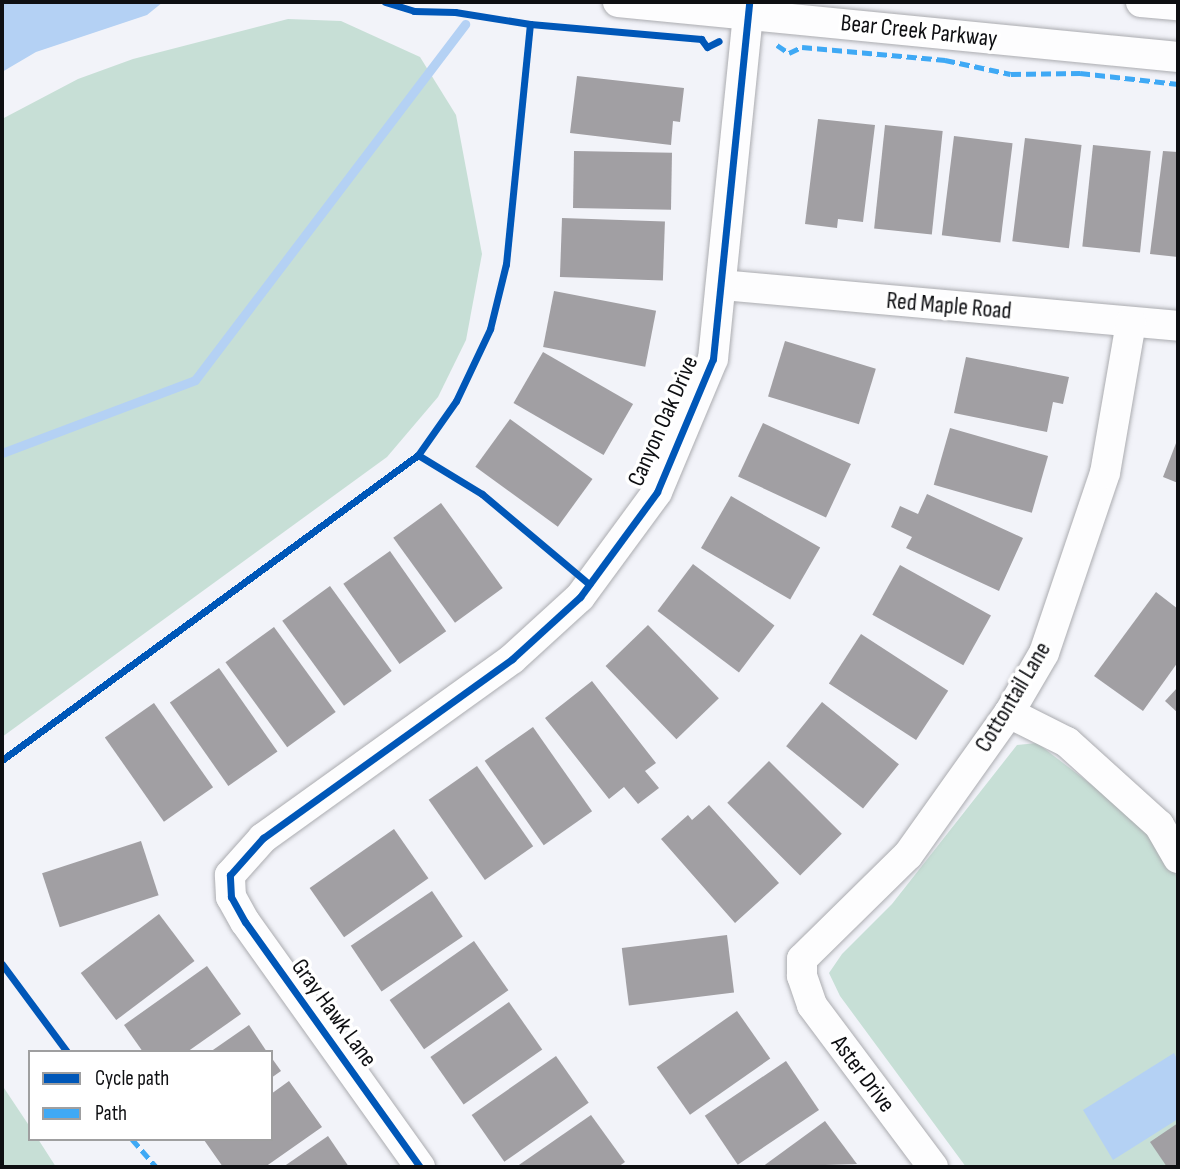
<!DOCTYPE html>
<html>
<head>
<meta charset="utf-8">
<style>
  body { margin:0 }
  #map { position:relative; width:1180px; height:1169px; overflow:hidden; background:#f2f3f9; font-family:"Sofia Sans Condensed",sans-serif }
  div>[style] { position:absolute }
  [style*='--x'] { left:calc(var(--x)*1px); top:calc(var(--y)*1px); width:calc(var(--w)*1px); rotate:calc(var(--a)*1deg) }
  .green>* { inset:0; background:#c7dfd6 }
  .water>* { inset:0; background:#b4d1f4 }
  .stream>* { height:9px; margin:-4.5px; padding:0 4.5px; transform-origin:4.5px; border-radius:4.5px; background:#b4d1f4 }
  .building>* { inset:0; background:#a19fa3; transform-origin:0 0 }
  .roads { filter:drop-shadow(0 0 2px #abacb0) drop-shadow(0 0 2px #abacb0) }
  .minor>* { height:30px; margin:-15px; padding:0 15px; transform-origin:15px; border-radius:15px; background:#fdfdfe }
  .quiet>* { height:5px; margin-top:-2.5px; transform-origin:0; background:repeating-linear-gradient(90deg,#3fa9f5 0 10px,transparent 0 15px) }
  .cycleway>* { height:7px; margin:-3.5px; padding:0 3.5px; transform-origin:3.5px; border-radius:3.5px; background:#0057b8 }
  span { translate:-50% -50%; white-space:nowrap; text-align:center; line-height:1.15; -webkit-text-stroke:7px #fff; paint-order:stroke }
  .street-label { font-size:24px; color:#0e0f12 }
  .frame { position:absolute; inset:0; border:4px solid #0e0f12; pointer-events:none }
  .legend { position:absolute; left:28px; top:1050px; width:245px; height:91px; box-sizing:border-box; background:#fff; border:2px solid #9f9fa0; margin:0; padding:9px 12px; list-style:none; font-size:21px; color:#0e0f12 }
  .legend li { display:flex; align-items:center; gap:14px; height:35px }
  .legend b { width:35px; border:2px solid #9f9fa0 }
</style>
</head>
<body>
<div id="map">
  <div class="green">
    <div style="clip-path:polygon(288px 19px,341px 21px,420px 57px,456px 115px,482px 254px,466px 340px,438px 397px,387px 457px,2px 737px,2px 119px,78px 79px,133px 59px)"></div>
    <div style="clip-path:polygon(1037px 743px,1152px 831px,1178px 879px,1178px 1167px,966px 1167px,840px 996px,829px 973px,842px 954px,892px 904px,1017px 745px)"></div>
    <div style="clip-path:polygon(2px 1085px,30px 1127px,30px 1139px,38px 1139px,56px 1167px,2px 1167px)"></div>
  </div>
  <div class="water">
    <div style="clip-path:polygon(2px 2px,163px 2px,147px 15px,36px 52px,2px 72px)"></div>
    <div style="clip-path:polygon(1174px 1053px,1178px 1061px,1178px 1119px,1113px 1160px,1083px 1110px)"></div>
  </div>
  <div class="stream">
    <div style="--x:2;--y:453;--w:206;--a:-20.7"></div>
    <div style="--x:195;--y:380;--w:447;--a:-52.8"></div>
  </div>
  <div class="building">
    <div style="clip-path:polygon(577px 76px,684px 88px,680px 122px,673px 121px,671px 145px,570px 133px)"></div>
    <div style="clip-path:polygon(818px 119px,875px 125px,863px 222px,838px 219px,837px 228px,805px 224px)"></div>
    <div style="left:885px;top:125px;width:58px;height:104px;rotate:6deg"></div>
    <div style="left:954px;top:136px;width:59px;height:100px;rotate:7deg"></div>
    <div style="left:1025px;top:138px;width:57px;height:104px;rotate:7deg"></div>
    <div style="left:1093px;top:145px;width:58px;height:102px;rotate:6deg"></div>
    <div style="left:574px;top:151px;width:98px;height:57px;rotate:1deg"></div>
    <div style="clip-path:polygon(1163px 151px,1178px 152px,1178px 257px,1150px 254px)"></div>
    <div style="left:562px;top:218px;width:103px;height:59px;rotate:2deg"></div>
    <div style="left:554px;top:291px;width:104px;height:57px;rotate:11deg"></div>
    <div style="left:785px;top:341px;width:95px;height:58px;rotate:17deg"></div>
    <div style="left:543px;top:352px;width:104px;height:59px;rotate:30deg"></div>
    <div style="clip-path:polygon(966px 357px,1069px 377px,1063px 404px,1053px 402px,1047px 432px,954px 413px)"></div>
    <div style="left:510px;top:419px;width:102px;height:59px;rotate:36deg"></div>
    <div style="left:763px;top:423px;width:97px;height:59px;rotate:25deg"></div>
    <div style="left:950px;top:428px;width:102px;height:59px;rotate:16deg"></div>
    <div style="clip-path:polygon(1178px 438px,1178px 483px,1163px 477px)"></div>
    <div style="clip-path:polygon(927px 494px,1023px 538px,999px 591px,906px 548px,912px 537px,891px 527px,900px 506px,918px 514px)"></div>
    <div style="left:731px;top:496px;width:103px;height:60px;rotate:30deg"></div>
    <div style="left:441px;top:503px;width:105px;height:59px;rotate:54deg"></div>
    <div style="left:390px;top:551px;width:98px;height:57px;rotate:55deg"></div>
    <div style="left:693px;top:564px;width:102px;height:59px;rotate:37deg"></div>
    <div style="left:900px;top:565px;width:104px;height:57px;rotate:29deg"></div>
    <div style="left:330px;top:586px;width:105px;height:59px;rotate:54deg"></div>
    <div style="clip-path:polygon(1156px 592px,1178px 609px,1178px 662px,1143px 711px,1094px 676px)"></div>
    <div style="left:648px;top:625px;width:102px;height:59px;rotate:46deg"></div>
    <div style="left:274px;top:627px;width:105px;height:60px;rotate:54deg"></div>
    <div style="left:861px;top:634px;width:104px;height:59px;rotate:33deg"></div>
    <div style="left:219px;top:668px;width:102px;height:60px;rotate:55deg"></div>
    <div style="clip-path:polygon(592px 681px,656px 763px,645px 771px,659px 788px,638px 804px,624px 787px,609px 799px,545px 718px)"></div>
    <div style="clip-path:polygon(1178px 687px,1178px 713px,1165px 701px)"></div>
    <div style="left:822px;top:702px;width:99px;height:57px;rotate:39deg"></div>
    <div style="left:154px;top:703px;width:103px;height:60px;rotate:55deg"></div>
    <div style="left:533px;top:727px;width:103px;height:59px;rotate:55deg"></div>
    <div style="left:769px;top:761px;width:103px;height:59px;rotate:45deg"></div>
    <div style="left:477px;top:766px;width:98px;height:59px;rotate:55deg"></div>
    <div style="clip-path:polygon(709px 805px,779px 883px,735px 923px,661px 839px,688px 815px,692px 820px)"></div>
    <div style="left:394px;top:829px;width:60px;height:103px;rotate:55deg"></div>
    <div style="left:141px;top:841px;width:57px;height:104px;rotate:72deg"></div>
    <div style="left:432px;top:891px;width:55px;height:98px;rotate:56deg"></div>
    <div style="left:159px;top:914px;width:59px;height:98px;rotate:53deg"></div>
    <div style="left:727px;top:935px;width:58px;height:106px;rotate:83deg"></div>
    <div style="left:474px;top:941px;width:60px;height:103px;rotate:55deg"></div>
    <div style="clip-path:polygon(207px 966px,241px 1014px,187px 1052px,143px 1052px,124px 1025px)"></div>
    <div style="left:509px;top:1002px;width:58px;height:96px;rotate:55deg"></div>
    <div style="left:737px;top:1011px;width:58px;height:98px;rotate:55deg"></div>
    <div style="clip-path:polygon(249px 1025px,267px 1052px,210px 1052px)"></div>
    <div style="left:556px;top:1056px;width:57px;height:103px;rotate:55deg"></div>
    <div style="clip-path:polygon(271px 1057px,281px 1071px,271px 1078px)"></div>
    <div style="left:786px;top:1061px;width:59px;height:98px;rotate:56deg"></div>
    <div style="clip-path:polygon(289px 1081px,322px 1127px,265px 1167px,223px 1167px,204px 1140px,271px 1139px,271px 1094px)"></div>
    <div style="clip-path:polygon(591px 1115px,625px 1162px,618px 1167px,516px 1167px)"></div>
    <div style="clip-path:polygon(825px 1121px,857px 1164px,762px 1167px)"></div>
    <div style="clip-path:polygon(1178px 1123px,1178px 1167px,1167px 1167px,1150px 1142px)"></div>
    <div style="clip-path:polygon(328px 1136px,349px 1167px,283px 1167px)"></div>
  </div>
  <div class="roads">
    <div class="minor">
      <div style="--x:618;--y:2;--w:563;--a:5.61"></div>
      <div style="--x:1141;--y:2;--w:37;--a:5"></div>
      <div style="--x:721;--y:285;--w:459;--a:5.1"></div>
      <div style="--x:1009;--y:713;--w:65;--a:26.6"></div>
      <div style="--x:1067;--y:742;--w:124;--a:42.1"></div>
      <div style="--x:1159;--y:825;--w:38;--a:60"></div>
      <div style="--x:420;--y:1167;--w:301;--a:-125.5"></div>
      <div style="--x:245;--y:922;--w:29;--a:-119"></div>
      <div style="--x:231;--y:897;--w:22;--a:-93"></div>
      <div style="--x:230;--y:875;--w:50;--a:-48.3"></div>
      <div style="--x:263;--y:838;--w:307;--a:-35.7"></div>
      <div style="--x:512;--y:659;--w:92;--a:-42.4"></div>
      <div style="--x:580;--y:597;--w:130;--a:-53.7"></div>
      <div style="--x:657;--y:492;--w:144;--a:-67.2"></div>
      <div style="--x:713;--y:359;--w:359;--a:-84.2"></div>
      <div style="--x:933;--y:1167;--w:202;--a:-126.8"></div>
      <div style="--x:812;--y:1005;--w:31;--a:-109"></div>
      <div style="--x:802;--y:976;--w:17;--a:-90"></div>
      <div style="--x:802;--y:959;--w:148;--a:-44.5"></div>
      <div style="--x:908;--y:855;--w:174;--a:-54.6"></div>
      <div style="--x:1009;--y:713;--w:69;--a:-59.7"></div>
      <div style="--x:1044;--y:653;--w:190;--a:-71.3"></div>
      <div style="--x:1105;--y:473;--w:153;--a:-80.2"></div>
    </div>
  </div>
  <div class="quiet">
    <div style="--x:777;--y:45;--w:14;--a:34"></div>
    <div style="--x:789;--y:53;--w:14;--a:-25"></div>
    <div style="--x:802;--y:47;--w:144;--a:5.2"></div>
    <div style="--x:945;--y:60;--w:67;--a:12"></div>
    <div style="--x:1011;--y:74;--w:69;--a:-0.8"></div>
    <div style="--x:1080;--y:73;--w:99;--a:6.4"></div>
    <div style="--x:132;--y:1139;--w:37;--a:49"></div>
  </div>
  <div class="cycleway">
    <div style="--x:385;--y:2;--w:30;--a:17"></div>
    <div style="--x:414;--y:11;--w:41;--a:1.4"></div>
    <div style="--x:455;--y:12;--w:76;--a:9.1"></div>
    <div style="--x:418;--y:455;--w:75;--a:31.4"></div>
    <div style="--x:482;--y:494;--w:140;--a:40.1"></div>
    <div style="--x:2;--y:760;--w:516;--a:-36.25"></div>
    <div style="--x:418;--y:455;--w:66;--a:-54.9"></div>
    <div style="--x:456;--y:401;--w:80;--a:-64.7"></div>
    <div style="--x:490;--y:329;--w:67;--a:-76.2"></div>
    <div style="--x:506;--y:264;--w:241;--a:-84.3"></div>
    <div style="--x:530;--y:24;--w:172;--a:5"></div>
    <div style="--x:701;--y:39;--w:10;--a:53"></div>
    <div style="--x:707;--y:47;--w:13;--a:-27"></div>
    <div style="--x:2;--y:964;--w:109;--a:53.5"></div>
    <div style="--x:420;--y:1167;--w:301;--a:-125.5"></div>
    <div style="--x:245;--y:922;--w:29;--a:-119"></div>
    <div style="--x:231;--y:897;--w:22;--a:-93"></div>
    <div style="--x:230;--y:875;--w:50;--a:-48.3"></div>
    <div style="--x:263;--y:838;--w:307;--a:-35.7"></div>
    <div style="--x:512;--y:659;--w:92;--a:-42.4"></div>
    <div style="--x:580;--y:597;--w:130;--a:-53.7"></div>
    <div style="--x:657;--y:492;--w:144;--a:-67.2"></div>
    <div style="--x:713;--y:359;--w:359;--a:-84.2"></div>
  </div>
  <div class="street-label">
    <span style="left:919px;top:31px;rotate:6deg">Bear Creek Parkway</span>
    <span style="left:949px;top:306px;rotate:5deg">Red Maple Road</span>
    <span style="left:663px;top:421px;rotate:-66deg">Canyon Oak Drive</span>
    <span style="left:1013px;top:697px;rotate:-59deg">Cottontail Lane</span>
    <span style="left:334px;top:1013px;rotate:54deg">Gray Hawk Lane</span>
    <span style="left:863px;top:1074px;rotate:53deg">Aster Drive</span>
  </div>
  <div class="frame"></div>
  <ul class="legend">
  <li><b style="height:9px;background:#0057b8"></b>Cycle path</li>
  <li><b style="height:9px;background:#3fa9f5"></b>Path</li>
  </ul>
</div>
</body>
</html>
